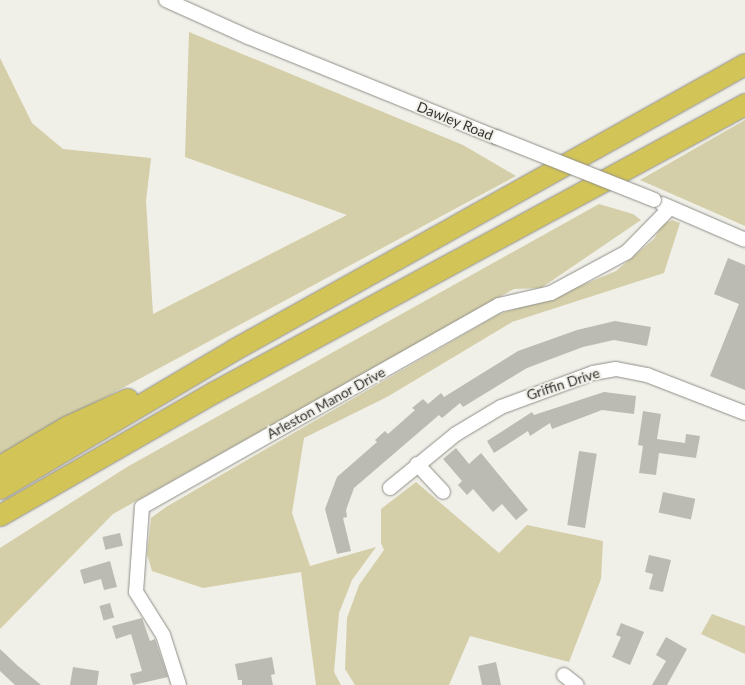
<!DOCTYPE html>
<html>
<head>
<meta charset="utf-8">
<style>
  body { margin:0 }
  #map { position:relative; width:745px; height:685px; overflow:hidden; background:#f0efe8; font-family:Lato,sans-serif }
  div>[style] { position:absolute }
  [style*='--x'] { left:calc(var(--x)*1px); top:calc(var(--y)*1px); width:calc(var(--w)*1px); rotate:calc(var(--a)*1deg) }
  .green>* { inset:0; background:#d4cfa8 }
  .building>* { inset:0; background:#bbbbb4; transform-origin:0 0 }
  .roads { filter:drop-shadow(0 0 1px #8f8e88) drop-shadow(0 0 1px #8f8e88) }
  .minor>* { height:14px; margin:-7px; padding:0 7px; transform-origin:7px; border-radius:7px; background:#fff }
  .highway>* { height:21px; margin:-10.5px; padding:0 10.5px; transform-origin:10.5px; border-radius:10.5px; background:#d3c458 }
  .bridges { filter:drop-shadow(0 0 1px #8f8e88) drop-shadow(0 0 1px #8f8e88) }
  .minor-bridge>* { height:14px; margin:-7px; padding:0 7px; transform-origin:7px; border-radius:7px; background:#fff }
  span { translate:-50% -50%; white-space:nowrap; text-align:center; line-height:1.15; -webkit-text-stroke:4px #f0efe8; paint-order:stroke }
  .street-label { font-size:14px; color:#353532 }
</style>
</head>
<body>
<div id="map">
  <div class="green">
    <div style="clip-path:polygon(189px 32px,463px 145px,516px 176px,0 454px,0 58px,32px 123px,63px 149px,151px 158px,146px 201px,153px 314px,347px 215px,185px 157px)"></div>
    <div style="clip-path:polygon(745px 120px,745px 226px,640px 180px)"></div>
    <div style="clip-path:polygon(599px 204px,633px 214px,641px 220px,541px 288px,514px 289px,113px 514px,0 629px,0 548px,127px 467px)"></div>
    <div style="clip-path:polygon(672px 220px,680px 223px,664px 273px,512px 322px,387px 397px,304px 438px,292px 513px,310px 566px,376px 547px,352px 580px,339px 613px,334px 672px,341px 685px,316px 685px,301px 572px,203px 588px,152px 571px,147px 554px,151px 518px,166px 507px,499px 314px,554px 297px,616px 271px,654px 239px,662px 225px)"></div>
    <div style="clip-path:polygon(416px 482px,499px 553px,527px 525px,603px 541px,601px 579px,569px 662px,470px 636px,449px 685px,355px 685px,345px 669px,347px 618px,359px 585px,384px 550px,381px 543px,381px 509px)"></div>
    <div style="clip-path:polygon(712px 614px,745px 626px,745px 654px,701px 634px)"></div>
  </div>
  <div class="building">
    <div style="clip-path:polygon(728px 258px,745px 265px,745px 390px,710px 376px,739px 304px,714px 294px)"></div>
    <div style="clip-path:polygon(615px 321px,651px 327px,647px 346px,614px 340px,583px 347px,527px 368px,463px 407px,460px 403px,442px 418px,439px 415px,354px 488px,346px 510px,347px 517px,343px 518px,351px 551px,337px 554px,325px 509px,337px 477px,377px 442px,375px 440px,385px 431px,388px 434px,415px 410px,412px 408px,423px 399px,428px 404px,441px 393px,444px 397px,518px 351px,577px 330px)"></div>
    <div style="clip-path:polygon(604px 392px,636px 396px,634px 414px,602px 410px,552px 429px,550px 423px,530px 436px,528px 431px,494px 453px,487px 441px,532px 412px,534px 415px)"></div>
    <div style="clip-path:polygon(643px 411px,661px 414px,657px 439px,685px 443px,686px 434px,700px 436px,696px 458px,659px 453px,656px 475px,639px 473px,643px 446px,638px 445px)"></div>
    <div style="clip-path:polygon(456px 448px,469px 464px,481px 453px,528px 510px,516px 520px,502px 504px,493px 512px,473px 489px,467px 495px,458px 485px,462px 481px,443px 459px)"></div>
    <div style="left:579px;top:451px;width:18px;height:75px;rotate:9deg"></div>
    <div style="left:663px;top:492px;width:33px;height:21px;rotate:12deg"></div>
    <div style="left:120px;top:533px;width:13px;height:18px;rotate:77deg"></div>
    <div style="clip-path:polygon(649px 555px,671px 560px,663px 592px,649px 589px,653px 574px,645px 572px)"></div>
    <div style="clip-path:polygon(110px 561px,117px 587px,104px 590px,101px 579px,84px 584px,80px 570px)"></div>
    <div style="left:110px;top:603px;width:15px;height:11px;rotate:74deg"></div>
    <div style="clip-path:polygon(142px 618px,150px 641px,155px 639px,168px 677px,133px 685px,130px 674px,142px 671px,131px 634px,116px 639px,112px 626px)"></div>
    <div style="clip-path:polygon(621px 623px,644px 632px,630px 665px,612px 657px,621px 637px,616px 635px)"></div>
    <div style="clip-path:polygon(666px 637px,687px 649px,667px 685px,652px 685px,666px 661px,656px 655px)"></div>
    <div style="clip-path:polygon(0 649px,18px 666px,41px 685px,15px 685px,0 671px)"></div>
    <div style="clip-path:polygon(272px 657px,275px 674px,271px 675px,273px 685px,242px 685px,242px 680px,238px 680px,235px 664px)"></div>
    <div style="clip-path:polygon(496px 662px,501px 685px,482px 685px,478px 666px)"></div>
    <div style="clip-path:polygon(73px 667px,99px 671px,97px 685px,70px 685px)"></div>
  </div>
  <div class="roads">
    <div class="minor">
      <div style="--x:166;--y:0;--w:90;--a:24.3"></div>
      <div style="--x:248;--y:37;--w:267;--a:22"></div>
      <div style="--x:662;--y:204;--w:90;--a:23.4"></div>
      <div style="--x:417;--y:464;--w:38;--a:47"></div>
      <div style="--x:390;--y:488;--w:85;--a:-39.3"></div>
      <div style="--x:456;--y:434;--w:52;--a:-31"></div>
      <div style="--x:501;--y:407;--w:98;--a:-20.3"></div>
      <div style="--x:593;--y:373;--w:23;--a:-10"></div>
      <div style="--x:616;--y:369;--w:32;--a:11"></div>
      <div style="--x:647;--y:375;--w:105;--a:21.2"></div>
      <div style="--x:564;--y:675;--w:16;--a:38"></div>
      <div style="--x:179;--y:685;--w:52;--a:-107.7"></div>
      <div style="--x:163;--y:635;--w:51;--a:-122.1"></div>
      <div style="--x:136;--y:592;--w:85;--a:-86"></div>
      <div style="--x:142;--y:507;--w:410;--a:-29.5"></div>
      <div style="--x:499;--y:305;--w:53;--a:-13"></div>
      <div style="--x:551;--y:293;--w:86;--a:-28.3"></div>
      <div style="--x:627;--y:252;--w:62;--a:-45.7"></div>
    </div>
    <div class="highway">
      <div style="--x:0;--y:466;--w:79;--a:-30.5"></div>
      <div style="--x:68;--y:426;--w:65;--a:-24.6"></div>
      <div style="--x:0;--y:488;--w:271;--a:-30.6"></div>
      <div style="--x:233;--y:350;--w:586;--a:-29.19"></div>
      <div style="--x:0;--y:515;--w:247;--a:-29.9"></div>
      <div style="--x:214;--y:392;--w:604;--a:-28.47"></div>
    </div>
  </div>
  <div class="bridges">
    <div class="minor-bridge">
      <div style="--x:496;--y:137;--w:170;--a:21.7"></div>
    </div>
  </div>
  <div class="street-label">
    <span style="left:455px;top:121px;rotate:22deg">Dawley Road</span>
    <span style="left:563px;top:384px;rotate:-18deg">Griffin Drive</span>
    <span style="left:326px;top:403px;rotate:-29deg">Arleston Manor Drive</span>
  </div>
</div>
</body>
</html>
